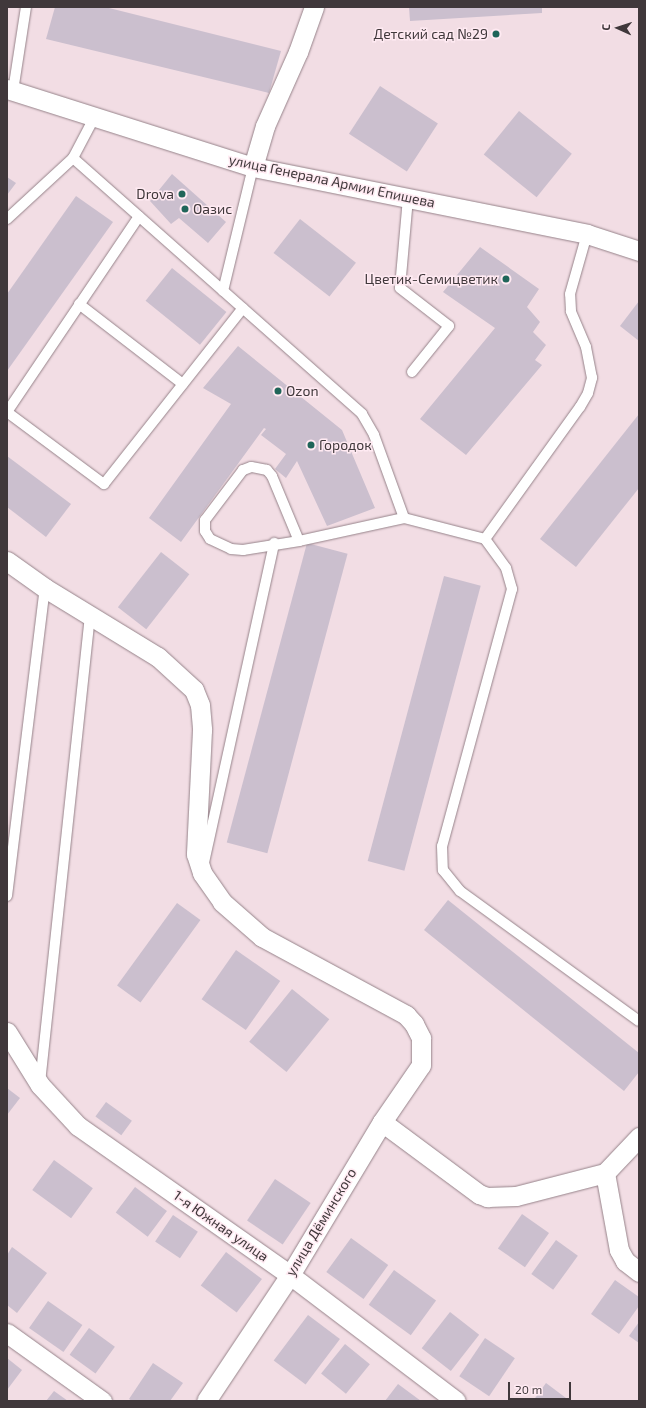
<!DOCTYPE html>
<html>
<head>
<meta charset="utf-8">
<style>
  body { margin:0 }
  #map { position:relative; width:646px; height:1408px; overflow:hidden; background:#f2dde4; font-family:"Exo 2",sans-serif }
  div>[style] { position:absolute }
  [style*='--x'] { left:calc(var(--x)*1px); top:calc(var(--y)*1px); width:calc(var(--w)*1px); rotate:calc(var(--a)*1deg) }
  .building>* { inset:0; background:#cbbfce; transform-origin:0 0 }
  .roads { filter:drop-shadow(0 0 1px #96838a) drop-shadow(0 0 1px #96838a) }
  .lane>* { height:10px; margin:-5px; padding:0 5px; transform-origin:5px; border-radius:5px; background:#fff }
  .street>* { height:19px; margin:-9.5px; padding:0 9.5px; transform-origin:9.5px; border-radius:9.5px; background:#fff }
  .dots>* { width:11px; height:11px; translate:-50% -50%; box-sizing:border-box; border:2px solid #ffeaf2; border-radius:50% }
  span { translate:-50% -50%; white-space:nowrap; text-align:center; line-height:1.15; -webkit-text-stroke:3px #ffeaf2; paint-order:stroke }
  .poi-label { font-size:14px; color:#40383b }
  .right { translate:-100% -50%; text-align:right }
  .left { translate:0 -50%; text-align:left }
  .street-label { font-size:14px; color:#40383b }
  .frame { position:absolute; inset:0; border:8px solid #40383b; pointer-events:none }
  .north { position:absolute; left:598px; top:8px; width:40px; height:40px; -webkit-text-stroke:3px #ffeaf2; paint-order:stroke; rotate:273deg; font-size:11px; font-weight:700; line-height:16px; text-align:center; color:#40383b }
  .north::after { content:''; display:block; margin:auto; width:14px; height:18px; background:#40383b; clip-path:polygon(50% 0,100% 100%,50% 72%,0 100%) }
  .scale { position:absolute; left:508px; top:1382px; width:63px; height:18px; box-sizing:border-box; border:2px solid #40383b; border-top:0; padding-left:5px; font-size:12px; line-height:14px; white-space:nowrap; color:#40383b; -webkit-text-stroke:3px #ffeaf2; paint-order:stroke }
</style>
</head>
<body>
<div id="map">
  <div class="building">
    <div style="clip-path:polygon(55px 7px,105px 7px,281px 51px,269px 93px,46px 39px)"></div>
    <div style="clip-path:polygon(409px 7px,542px 7px,542px 13px,410px 21px)"></div>
    <div style="left:380px;top:86px;width:69px;height:57px;rotate:33deg"></div>
    <div style="left:519px;top:111px;width:68px;height:56px;rotate:39deg"></div>
    <div style="clip-path:polygon(172px 174px,226px 222px,208px 243px,179px 218px,171px 224px,150px 201px)"></div>
    <div style="clip-path:polygon(7px 177px,16px 183px,7px 195px)"></div>
    <div style="clip-path:polygon(76px 196px,113px 222px,7px 371px,7px 294px)"></div>
    <div style="left:300px;top:219px;width:71px;height:43px;rotate:38deg"></div>
    <div style="clip-path:polygon(480px 247px,539px 289px,527px 307px,540px 322px,533px 332px,546px 345px,535px 360px,542px 365px,466px 455px,420px 419px,495px 328px,443px 292px)"></div>
    <div style="left:172px;top:268px;width:70px;height:42px;rotate:39deg"></div>
    <div style="clip-path:polygon(639px 301px,639px 341px,620px 326px)"></div>
    <div style="clip-path:polygon(238px 346px,342px 430px,375px 508px,327px 526px,297px 461px,286px 478px,275px 469px,286px 454px,261px 435px,266px 429px,264px 428px,181px 542px,149px 518px,231px 404px,203px 388px)"></div>
    <div style="clip-path:polygon(639px 414px,639px 488px,576px 567px,540px 539px)"></div>
    <div style="clip-path:polygon(7px 456px,71px 504px,46px 537px,7px 507px)"></div>
    <div style="left:307px;top:543px;width:42px;height:310px;rotate:15deg"></div>
    <div style="left:161px;top:552px;width:36px;height:70px;rotate:38deg"></div>
    <div style="left:444px;top:576px;width:38px;height:295px;rotate:15deg"></div>
    <div style="clip-path:polygon(448px 900px,639px 1053px,639px 1072px,624px 1091px,424px 930px)"></div>
    <div style="left:177px;top:903px;width:29px;height:102px;rotate:36deg"></div>
    <div style="left:236px;top:950px;width:54px;height:60px;rotate:35deg"></div>
    <div style="left:292px;top:989px;width:48px;height:68px;rotate:39deg"></div>
    <div style="clip-path:polygon(7px 1088px,20px 1098px,7px 1115px)"></div>
    <div style="left:106px;top:1102px;width:32px;height:18px;rotate:36deg"></div>
    <div style="left:54px;top:1160px;width:48px;height:37px;rotate:36deg"></div>
    <div style="left:275px;top:1179px;width:43px;height:50px;rotate:34deg"></div>
    <div style="left:135px;top:1187px;width:40px;height:32px;rotate:37deg"></div>
    <div style="left:522px;top:1214px;width:33px;height:42px;rotate:35deg"></div>
    <div style="left:173px;top:1215px;width:30px;height:32px;rotate:34deg"></div>
    <div style="left:351px;top:1238px;width:46px;height:42px;rotate:36deg"></div>
    <div style="left:556px;top:1240px;width:27px;height:42px;rotate:36deg"></div>
    <div style="clip-path:polygon(12px 1247px,47px 1273px,17px 1313px,7px 1305px,7px 1255px)"></div>
    <div style="left:226px;top:1252px;width:45px;height:42px;rotate:37deg"></div>
    <div style="left:394px;top:1270px;width:52px;height:43px;rotate:36deg"></div>
    <div style="clip-path:polygon(615px 1280px,639px 1297px,639px 1306px,619px 1334px,591px 1314px)"></div>
    <div style="left:48px;top:1301px;width:42px;height:33px;rotate:35deg"></div>
    <div style="left:450px;top:1312px;width:37px;height:46px;rotate:38deg"></div>
    <div style="left:308px;top:1315px;width:40px;height:57px;rotate:37deg"></div>
    <div style="clip-path:polygon(639px 1322px,639px 1343px,629px 1336px)"></div>
    <div style="left:89px;top:1328px;width:32px;height:33px;rotate:36deg"></div>
    <div style="left:485px;top:1338px;width:36px;height:46px;rotate:34deg"></div>
    <div style="left:345px;top:1344px;width:32px;height:38px;rotate:39deg"></div>
    <div style="clip-path:polygon(7px 1358px,22px 1370px,7px 1390px)"></div>
    <div style="clip-path:polygon(153px 1363px,183px 1383px,170px 1401px,132px 1401px,129px 1399px)"></div>
    <div style="clip-path:polygon(546px 1383px,570px 1401px,533px 1401px)"></div>
    <div style="clip-path:polygon(398px 1384px,421px 1401px,385px 1401px)"></div>
    <div style="clip-path:polygon(54px 1391px,68px 1401px,46px 1401px)"></div>
  </div>
  <div class="roads">
    <div class="lane">
      <div style="--x:13;--y:91;--w:85;--a:-81.2"></div>
      <div style="--x:94;--y:118;--w:45;--a:117.7"></div>
      <div style="--x:73;--y:158;--w:386;--a:41.5"></div>
      <div style="--x:362;--y:414;--w:24;--a:60"></div>
      <div style="--x:374;--y:435;--w:88;--a:70.1"></div>
      <div style="--x:404;--y:518;--w:107;--a:167.6"></div>
      <div style="--x:299;--y:541;--w:70;--a:-112.6"></div>
      <div style="--x:272;--y:476;--w:8;--a:-130"></div>
      <div style="--x:267;--y:470;--w:16;--a:-169"></div>
      <div style="--x:251;--y:467;--w:9;--a:159"></div>
      <div style="--x:243;--y:470;--w:63;--a:127.2"></div>
      <div style="--x:205;--y:520;--w:11;--a:90"></div>
      <div style="--x:205;--y:531;--w:9;--a:58"></div>
      <div style="--x:210;--y:539;--w:23;--a:25"></div>
      <div style="--x:231;--y:549;--w:12;--a:5"></div>
      <div style="--x:243;--y:550;--w:57;--a:-9.1"></div>
      <div style="--x:408;--y:198;--w:90;--a:95.1"></div>
      <div style="--x:400;--y:288;--w:62;--a:37.8"></div>
      <div style="--x:449;--y:326;--w:59;--a:128.8"></div>
      <div style="--x:7;--y:219;--w:90;--a:-42.7"></div>
      <div style="--x:223;--y:291;--w:128;--a:-76.4"></div>
      <div style="--x:79;--y:304;--w:131;--a:37.6"></div>
      <div style="--x:7;--y:412;--w:121;--a:36.6"></div>
      <div style="--x:104;--y:484;--w:224;--a:-51.7"></div>
      <div style="--x:7;--y:412;--w:236;--a:-56"></div>
      <div style="--x:404;--y:518;--w:84;--a:14.5"></div>
      <div style="--x:485;--y:539;--w:163;--a:-54.3"></div>
      <div style="--x:580;--y:407;--w:16;--a:-60"></div>
      <div style="--x:588;--y:393;--w:16;--a:-75"></div>
      <div style="--x:592;--y:378;--w:32;--a:-101"></div>
      <div style="--x:586;--y:347;--w:39;--a:-113"></div>
      <div style="--x:571;--y:311;--w:17;--a:-93"></div>
      <div style="--x:570;--y:294;--w:62;--a:-74.2"></div>
      <div style="--x:485;--y:539;--w:36;--a:54"></div>
      <div style="--x:506;--y:568;--w:22;--a:74"></div>
      <div style="--x:512;--y:589;--w:266;--a:105.2"></div>
      <div style="--x:442;--y:846;--w:24;--a:88"></div>
      <div style="--x:443;--y:870;--w:27;--a:51"></div>
      <div style="--x:460;--y:891;--w:221;--a:36"></div>
      <div style="--x:203;--y:867;--w:332;--a:-77.6"></div>
      <div style="--x:7;--y:896;--w:310;--a:-83"></div>
      <div style="--x:40;--y:1083;--w:470;--a:-83.9"></div>
    </div>
    <div class="street">
      <div style="--x:7;--y:89;--w:258;--a:17.6"></div>
      <div style="--x:253;--y:167;--w:341;--a:11.3"></div>
      <div style="--x:587;--y:234;--w:55;--a:18.1"></div>
      <div style="--x:253;--y:167;--w:43;--a:-73.7"></div>
      <div style="--x:265;--y:126;--w:81;--a:-66"></div>
      <div style="--x:298;--y:52;--w:48;--a:-70.4"></div>
      <div style="--x:7;--y:561;--w:47;--a:35.4"></div>
      <div style="--x:45;--y:588;--w:132;--a:31.4"></div>
      <div style="--x:158;--y:657;--w:49;--a:42.5"></div>
      <div style="--x:194;--y:690;--w:16;--a:68"></div>
      <div style="--x:200;--y:705;--w:25;--a:85"></div>
      <div style="--x:202;--y:730;--w:124;--a:92.8"></div>
      <div style="--x:196;--y:854;--w:20;--a:72"></div>
      <div style="--x:202;--y:873;--w:35;--a:55"></div>
      <div style="--x:222;--y:902;--w:53;--a:41.2"></div>
      <div style="--x:262;--y:937;--w:164;--a:28.4"></div>
      <div style="--x:406;--y:1015;--w:12;--a:48"></div>
      <div style="--x:414;--y:1024;--w:16;--a:63"></div>
      <div style="--x:421;--y:1038;--w:27;--a:90"></div>
      <div style="--x:421;--y:1065;--w:69;--a:124.4"></div>
      <div style="--x:382;--y:1122;--w:179;--a:121"></div>
      <div style="--x:290;--y:1275;--w:151;--a:123.7"></div>
      <div style="--x:7;--y:1032;--w:62;--a:58.1"></div>
      <div style="--x:40;--y:1085;--w:56;--a:47.2"></div>
      <div style="--x:78;--y:1126;--w:259;--a:35.1"></div>
      <div style="--x:290;--y:1275;--w:208;--a:37.2"></div>
      <div style="--x:382;--y:1122;--w:121;--a:36.6"></div>
      <div style="--x:479;--y:1194;--w:9;--a:21"></div>
      <div style="--x:487;--y:1197;--w:29;--a:-2"></div>
      <div style="--x:516;--y:1196;--w:92;--a:-14.5"></div>
      <div style="--x:605;--y:1173;--w:78;--a:79.7"></div>
      <div style="--x:619;--y:1250;--w:13;--a:61"></div>
      <div style="--x:625;--y:1261;--w:18;--a:38"></div>
      <div style="--x:605;--y:1173;--w:50;--a:-46.6"></div>
      <div style="--x:7;--y:1333;--w:117;--a:35.6"></div>
    </div>
  </div>
  <div class="dots">
    <div style="left:496px;top:34px;background:#1f6559"></div>
    <div style="left:182px;top:194px;background:#1f6559"></div>
    <div style="left:185px;top:209px;background:#1f6559"></div>
    <div style="left:506px;top:279px;background:#1f6559"></div>
    <div style="left:278px;top:391px;background:#1f6559"></div>
    <div style="left:311px;top:445px;background:#1f6559"></div>
  </div>
  <div class="poi-label">
    <span class="right" style="left:488px;top:34px">Детский сад №29</span>
    <span class="right" style="left:174px;top:194px">Drova</span>
    <span class="left" style="left:193px;top:209px">Оазис</span>
    <span class="right" style="left:498px;top:279px">Цветик-Семицветик</span>
    <span class="left" style="left:286px;top:391px">Ozon</span>
    <span class="left" style="left:319px;top:445px">Городок</span>
  </div>
  <div class="street-label">
    <span style="left:332px;top:181px;rotate:12deg">улица Генерала Армии Епишева</span>
    <span style="left:321px;top:1222px;rotate:-59deg">улица Дёминского</span>
    <span style="left:221px;top:1226px;rotate:35deg">1-я Южная улица</span>
  </div>
  <div class="frame"></div>
  <div class="north">С</div>
  <div class="scale">20 m</div>
</div>
</body>
</html>
